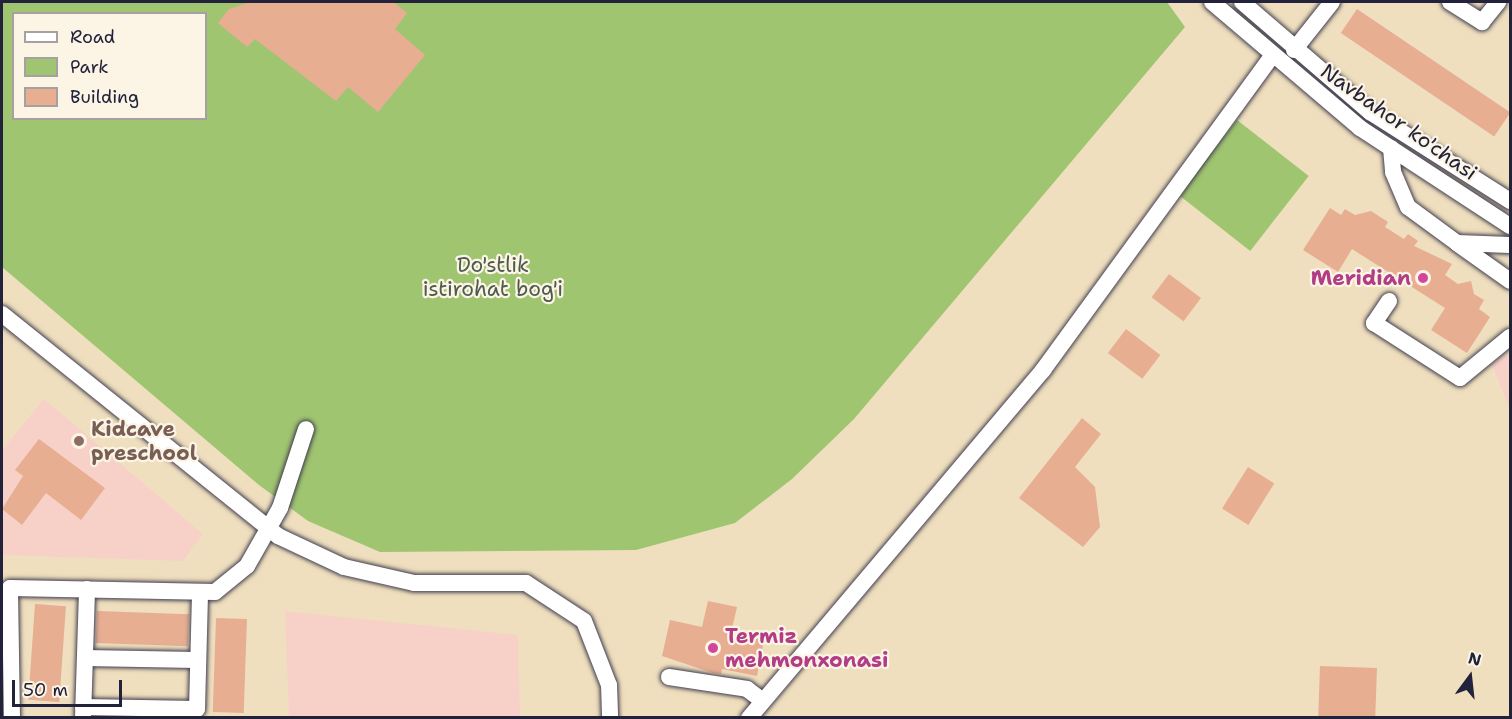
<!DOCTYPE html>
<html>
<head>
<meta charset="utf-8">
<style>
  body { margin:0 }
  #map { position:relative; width:1512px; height:719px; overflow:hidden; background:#efdfbe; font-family:"Shantell Sans",sans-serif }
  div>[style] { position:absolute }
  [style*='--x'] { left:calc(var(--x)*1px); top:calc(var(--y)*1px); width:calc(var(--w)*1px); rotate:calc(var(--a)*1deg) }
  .built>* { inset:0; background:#f7d1c8 }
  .green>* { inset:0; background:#a0c570; transform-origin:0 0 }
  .building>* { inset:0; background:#e7ae92; transform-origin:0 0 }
  .roads { filter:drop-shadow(0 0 2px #413e4f) drop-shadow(0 0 2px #413e4f) }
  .minor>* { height:16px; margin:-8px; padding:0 8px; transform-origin:8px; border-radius:8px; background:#fff }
  .dots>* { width:16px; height:16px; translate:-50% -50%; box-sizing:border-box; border:3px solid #fcf5e5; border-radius:50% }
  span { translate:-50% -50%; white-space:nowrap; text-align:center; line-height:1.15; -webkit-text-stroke:4.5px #fcf5e5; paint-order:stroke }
  .street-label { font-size:21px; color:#22223b }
  .park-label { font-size:21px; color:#4e5b4e }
  .hotel-label { font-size:21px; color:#b23c85; font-weight:700 }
  .right { translate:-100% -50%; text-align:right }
  .left { translate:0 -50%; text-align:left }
  .education-label { font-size:21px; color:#785e54; font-weight:700 }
  .frame { position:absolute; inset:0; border:3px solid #22223b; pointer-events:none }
  .legend { position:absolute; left:12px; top:12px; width:195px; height:108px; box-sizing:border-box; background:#fcf5e5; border:2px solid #a5a1a1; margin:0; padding:8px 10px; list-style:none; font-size:18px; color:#22223b }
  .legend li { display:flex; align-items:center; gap:12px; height:30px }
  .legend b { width:30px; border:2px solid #a5a1a1 }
  .north { position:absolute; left:1440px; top:647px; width:60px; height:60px; -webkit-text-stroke:4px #fcf5e5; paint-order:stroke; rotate:15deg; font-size:16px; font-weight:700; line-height:24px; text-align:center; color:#22223b }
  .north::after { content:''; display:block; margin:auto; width:21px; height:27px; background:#22223b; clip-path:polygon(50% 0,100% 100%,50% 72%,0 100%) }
  .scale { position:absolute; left:12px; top:680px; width:110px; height:27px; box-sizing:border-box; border:3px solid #22223b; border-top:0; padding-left:8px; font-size:18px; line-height:21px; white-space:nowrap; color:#22223b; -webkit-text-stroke:4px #fcf5e5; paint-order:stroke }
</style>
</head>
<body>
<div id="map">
  <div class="built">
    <div style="clip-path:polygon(1510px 353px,1510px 411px,1492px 364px)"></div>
    <div style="clip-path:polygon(44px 399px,203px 534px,183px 561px,2px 555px,2px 450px)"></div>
    <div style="clip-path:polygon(285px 611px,518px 635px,520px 717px,289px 717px)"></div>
  </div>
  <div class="green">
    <div style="clip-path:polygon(evenodd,2px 2px,1167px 2px,1185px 27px,854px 419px,792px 479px,735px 523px,636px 550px,380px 552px,308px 521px,259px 485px,2px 267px,2px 2px,14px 14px,206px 14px,206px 118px,14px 118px,14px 14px)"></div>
    <div style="left:1237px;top:120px;width:91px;height:95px;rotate:38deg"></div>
  </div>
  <div class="building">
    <div style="clip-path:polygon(251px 2px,393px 2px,407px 13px,395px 29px,425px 55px,378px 112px,348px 87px,336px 101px,255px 39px,247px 47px,218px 23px,229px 9px)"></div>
    <div style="left:1357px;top:9px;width:185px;height:29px;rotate:34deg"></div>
    <div style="clip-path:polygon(1330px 208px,1341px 215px,1345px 209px,1355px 215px,1371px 211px,1388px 222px,1385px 227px,1404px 239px,1408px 234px,1418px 241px,1414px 246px,1452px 264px,1445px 275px,1458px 284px,1471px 281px,1474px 294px,1484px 300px,1479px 309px,1490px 317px,1467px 353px,1431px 330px,1445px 308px,1352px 249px,1338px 272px,1303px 250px)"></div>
    <div style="left:1169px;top:274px;width:40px;height:29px;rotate:37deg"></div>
    <div style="left:1126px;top:329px;width:43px;height:30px;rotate:37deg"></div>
    <div style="clip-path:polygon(1082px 418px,1101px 434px,1075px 467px,1095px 487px,1100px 527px,1083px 547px,1019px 498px)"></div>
    <div style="clip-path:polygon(39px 439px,105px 488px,81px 520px,46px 493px,22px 525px,2px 509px,23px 476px,15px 470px)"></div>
    <div style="left:1248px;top:467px;width:31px;height:49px;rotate:32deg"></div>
    <div style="clip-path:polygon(708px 601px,737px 607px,731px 633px,764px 640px,757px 676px,722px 669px,721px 674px,713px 673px,662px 656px,670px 620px,702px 627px)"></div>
    <div style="left:35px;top:604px;width:31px;height:96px;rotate:4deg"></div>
    <div style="left:97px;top:611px;width:92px;height:32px;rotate:2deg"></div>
    <div style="left:216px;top:618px;width:31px;height:94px;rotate:2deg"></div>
    <div style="left:1320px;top:666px;width:57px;height:51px;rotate:2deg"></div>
  </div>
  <div class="roads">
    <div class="minor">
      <div style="--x:1212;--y:2;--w:194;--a:40.4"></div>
      <div style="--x:1360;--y:128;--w:179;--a:33.2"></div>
      <div style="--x:1242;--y:2;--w:169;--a:40.7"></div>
      <div style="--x:1370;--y:112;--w:166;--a:32.4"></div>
      <div style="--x:1450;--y:2;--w:38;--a:32"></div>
      <div style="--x:1482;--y:22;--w:26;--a:-51"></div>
      <div style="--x:1294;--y:50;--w:61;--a:-51.6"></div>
      <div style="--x:1391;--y:148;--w:24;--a:85"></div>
      <div style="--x:1393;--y:172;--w:38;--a:67"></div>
      <div style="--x:1408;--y:207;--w:61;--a:36.3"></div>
      <div style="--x:1457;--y:243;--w:53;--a:2.2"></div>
      <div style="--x:1458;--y:244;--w:64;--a:35.4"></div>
      <div style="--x:1389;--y:301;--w:27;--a:124"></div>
      <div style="--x:1374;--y:323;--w:102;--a:32.6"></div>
      <div style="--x:1460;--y:378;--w:65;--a:-39.4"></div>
      <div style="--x:2;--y:314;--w:354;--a:38.8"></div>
      <div style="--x:278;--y:536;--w:73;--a:25.2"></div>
      <div style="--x:344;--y:567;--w:72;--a:12.9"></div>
      <div style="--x:414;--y:583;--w:112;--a:0"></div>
      <div style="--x:526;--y:583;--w:69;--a:33.2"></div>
      <div style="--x:584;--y:621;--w:69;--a:68.7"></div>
      <div style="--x:609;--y:685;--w:33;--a:88"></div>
      <div style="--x:85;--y:658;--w:111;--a:1"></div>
      <div style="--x:669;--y:677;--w:79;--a:8.7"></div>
      <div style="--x:747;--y:689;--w:20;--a:37"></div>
      <div style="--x:83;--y:707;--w:114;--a:1"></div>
      <div style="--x:197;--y:709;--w:117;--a:-88.5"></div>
      <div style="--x:12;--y:718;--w:130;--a:-90.9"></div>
      <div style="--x:10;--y:588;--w:205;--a:1.1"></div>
      <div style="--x:215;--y:592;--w:41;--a:-39.1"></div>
      <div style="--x:247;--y:566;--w:67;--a:-60.4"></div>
      <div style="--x:280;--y:508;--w:83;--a:-71.8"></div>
      <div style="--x:83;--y:718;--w:129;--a:-88.2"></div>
      <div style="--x:749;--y:718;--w:456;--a:-49.8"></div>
      <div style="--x:1043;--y:370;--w:387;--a:-53.9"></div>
    </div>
  </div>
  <div class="dots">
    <div style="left:1423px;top:278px;background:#d1479c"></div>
    <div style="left:79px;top:441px;background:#8d6e63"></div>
    <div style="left:713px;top:648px;background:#d1479c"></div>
  </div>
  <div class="street-label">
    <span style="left:1399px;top:122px;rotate:35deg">Navbahor ko'chasi</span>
  </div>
  <div class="park-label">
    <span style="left:493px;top:277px">Do'stlik<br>istirohat bog'i</span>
  </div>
  <div class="hotel-label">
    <span class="right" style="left:1411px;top:278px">Meridian</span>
    <span class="left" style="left:725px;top:648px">Termiz<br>mehmonxonasi</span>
  </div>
  <div class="education-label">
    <span class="left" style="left:91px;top:441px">Kidcave<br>preschool</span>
  </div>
  <div class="frame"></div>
  <ul class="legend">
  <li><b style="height:8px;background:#fff"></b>Road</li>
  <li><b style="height:16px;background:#a0c570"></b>Park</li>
  <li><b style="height:16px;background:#e7ae92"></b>Building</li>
  </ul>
  <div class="north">N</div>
  <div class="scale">50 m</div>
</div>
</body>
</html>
